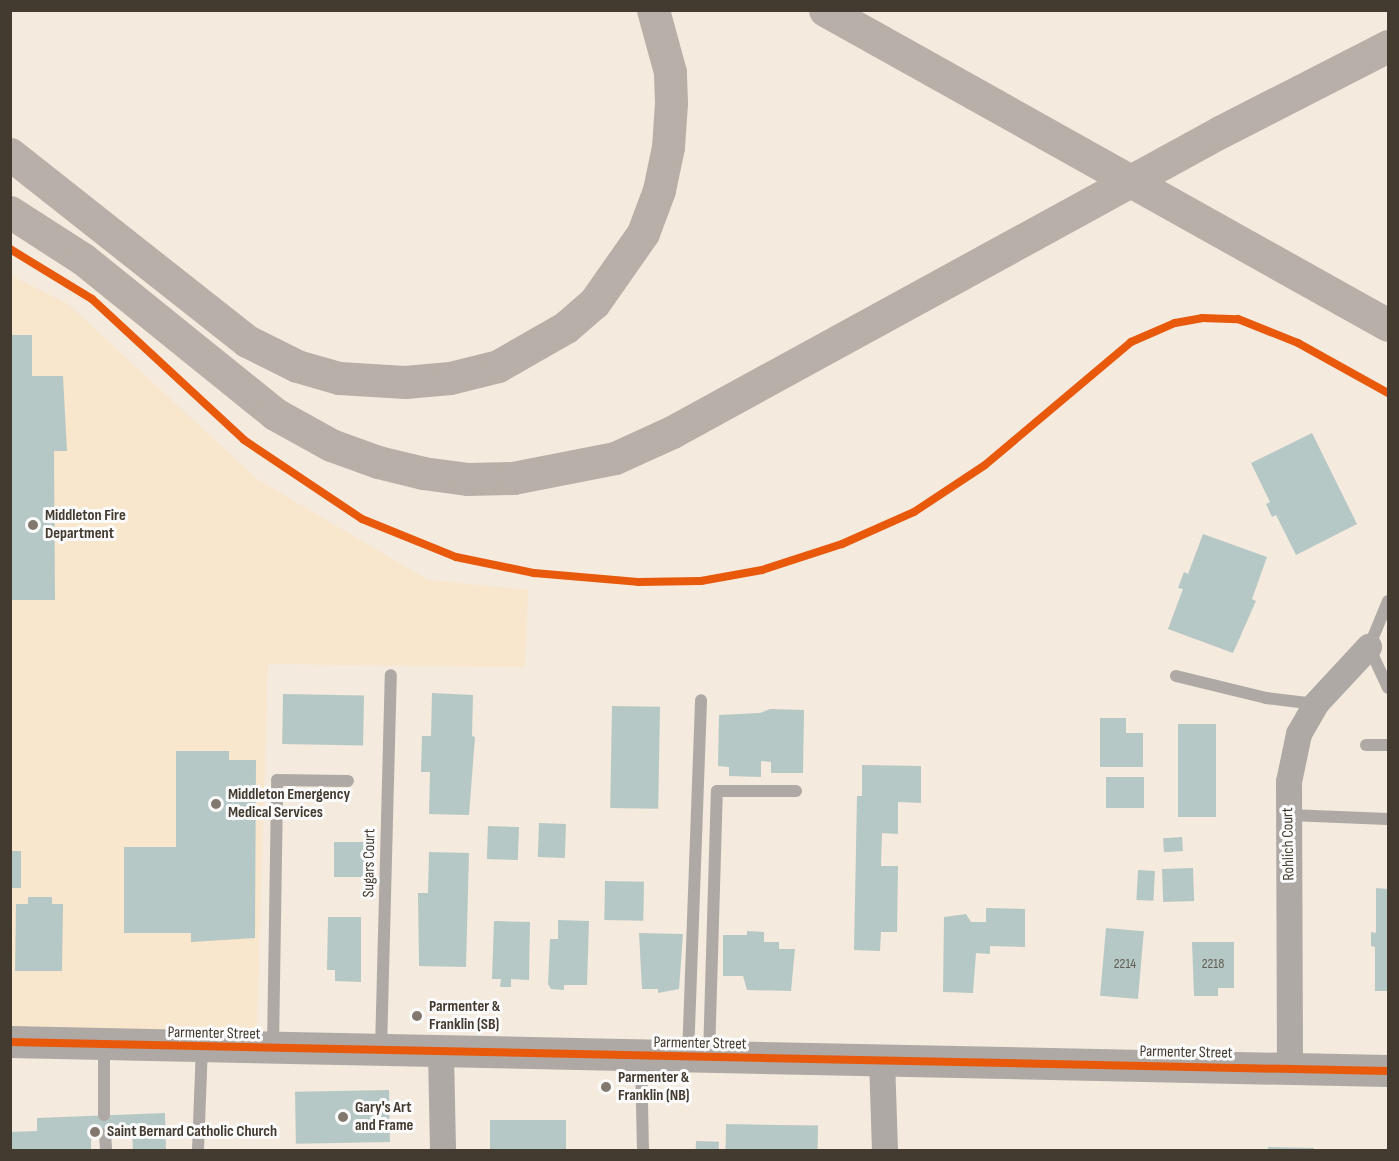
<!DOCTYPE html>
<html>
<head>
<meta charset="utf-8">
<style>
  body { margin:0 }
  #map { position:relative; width:1399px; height:1161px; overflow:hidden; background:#f4eade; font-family:"Sofia Sans Condensed",sans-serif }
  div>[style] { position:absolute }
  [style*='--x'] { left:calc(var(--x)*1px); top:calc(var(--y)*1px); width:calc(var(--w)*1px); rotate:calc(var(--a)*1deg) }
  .built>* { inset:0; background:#f8e6cd }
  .building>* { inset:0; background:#b6c8c5; transform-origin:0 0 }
  .service>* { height:12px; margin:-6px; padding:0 6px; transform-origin:6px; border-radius:6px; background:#aea9a4 }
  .minor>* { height:26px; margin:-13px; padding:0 13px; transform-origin:13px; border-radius:13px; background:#aea9a4 }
  .tertiary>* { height:32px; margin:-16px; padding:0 16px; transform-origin:16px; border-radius:16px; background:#aea9a4 }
  .motorway>* { height:33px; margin:-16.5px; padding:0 16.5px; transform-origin:16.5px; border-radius:16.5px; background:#b8b0a8 }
  .cycleway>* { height:8px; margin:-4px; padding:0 4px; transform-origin:4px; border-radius:4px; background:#e8590c }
  .dots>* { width:16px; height:16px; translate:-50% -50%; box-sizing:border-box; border:3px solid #fbfbfb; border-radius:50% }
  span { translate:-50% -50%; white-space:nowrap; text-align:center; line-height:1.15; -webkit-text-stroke:6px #fbfbfb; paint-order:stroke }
  .number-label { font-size:14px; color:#605e55 }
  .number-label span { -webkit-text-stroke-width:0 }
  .poi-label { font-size:16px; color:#443b30; font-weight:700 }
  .left { translate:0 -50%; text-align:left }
  .street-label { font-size:16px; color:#443b30 }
  .frame { position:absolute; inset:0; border:12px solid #443b30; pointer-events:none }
</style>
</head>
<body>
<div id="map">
  <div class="built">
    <div style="clip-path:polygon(10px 275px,68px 304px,257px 479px,428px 580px,528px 590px,525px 667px,268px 664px,256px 1049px,11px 1042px)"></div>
  </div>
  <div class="building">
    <div style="clip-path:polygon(10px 335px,32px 335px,32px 376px,63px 376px,67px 451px,54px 451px,55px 600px,10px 600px)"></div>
    <div style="clip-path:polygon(1312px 433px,1357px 524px,1296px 555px,1276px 515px,1272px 517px,1266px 504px,1270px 502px,1251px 463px)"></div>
    <div style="clip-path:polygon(1203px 534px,1267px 557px,1252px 599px,1256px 601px,1233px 653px,1168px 629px,1183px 589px,1178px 588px,1184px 572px,1188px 574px)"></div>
    <div style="clip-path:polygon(432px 693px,473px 695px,472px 736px,475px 737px,469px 815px,429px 814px,430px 772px,421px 772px,422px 736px,431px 736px)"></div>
    <div style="left:283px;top:694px;width:81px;height:50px;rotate:1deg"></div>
    <div style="left:612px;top:706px;width:48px;height:102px;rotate:1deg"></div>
    <div style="clip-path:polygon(770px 709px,804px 710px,803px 773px,771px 773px,771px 762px,761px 761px,761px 777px,729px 776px,729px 767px,718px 766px,719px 715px,760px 713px)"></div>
    <div style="clip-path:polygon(1100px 718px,1126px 718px,1126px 733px,1143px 733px,1143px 767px,1100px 767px)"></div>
    <div style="left:1178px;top:724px;width:38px;height:93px"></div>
    <div style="clip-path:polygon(176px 751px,229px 751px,229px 760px,256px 760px,255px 938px,191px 942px,191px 933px,124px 933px,124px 847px,176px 847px)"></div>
    <div style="clip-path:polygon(862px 765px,921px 766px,921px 803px,898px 802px,898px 834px,882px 833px,881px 866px,898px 866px,897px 932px,881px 932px,880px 951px,854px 950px,857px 796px,862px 796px)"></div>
    <div style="left:1106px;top:777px;width:38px;height:31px"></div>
    <div style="left:539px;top:823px;width:27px;height:34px;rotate:2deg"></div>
    <div style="left:488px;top:826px;width:31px;height:33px;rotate:2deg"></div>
    <div style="left:1182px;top:837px;width:14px;height:19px;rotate:86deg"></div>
    <div style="left:334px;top:842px;width:30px;height:35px"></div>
    <div style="left:10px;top:851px;width:11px;height:37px"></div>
    <div style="clip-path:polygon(429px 852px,469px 853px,466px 967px,419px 966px,418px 893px,428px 893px)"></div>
    <div style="left:1193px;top:868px;width:33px;height:31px;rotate:88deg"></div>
    <div style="left:1138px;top:870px;width:17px;height:30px;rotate:3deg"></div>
    <div style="left:605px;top:881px;width:39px;height:39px;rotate:1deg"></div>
    <div style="clip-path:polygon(1376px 888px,1388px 889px,1388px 991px,1375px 991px,1375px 947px,1371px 946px,1371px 932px,1376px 933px)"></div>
    <div style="clip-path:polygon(28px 897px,52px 897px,52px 904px,63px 904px,62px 971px,15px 971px,16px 904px,28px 904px)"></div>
    <div style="clip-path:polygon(986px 908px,1025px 909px,1025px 947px,990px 946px,990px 954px,976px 953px,973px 993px,943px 992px,944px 917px,966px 914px,971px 922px,986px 922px)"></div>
    <div style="clip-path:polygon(328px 917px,361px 917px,361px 982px,335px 981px,335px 970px,327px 970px)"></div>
    <div style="clip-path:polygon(558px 920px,589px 921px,587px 985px,564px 985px,564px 990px,551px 989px,548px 984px,550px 939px,558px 939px)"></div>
    <div style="clip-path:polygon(494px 921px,530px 922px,529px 980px,511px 979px,511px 987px,500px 987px,501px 979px,492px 979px)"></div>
    <div style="left:1106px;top:928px;width:38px;height:68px;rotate:5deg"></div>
    <div style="clip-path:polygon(747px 931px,764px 932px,764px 942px,779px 942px,779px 949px,795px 949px,791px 991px,747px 990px,743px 976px,723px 976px,723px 935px,747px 935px)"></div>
    <div style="clip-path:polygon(639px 933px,683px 934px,679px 989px,658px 993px,658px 989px,642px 989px)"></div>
    <div style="clip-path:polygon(1192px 942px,1234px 942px,1234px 988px,1218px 988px,1218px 996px,1194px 996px)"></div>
    <div style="left:389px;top:1090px;width:52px;height:94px;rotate:89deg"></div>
    <div style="clip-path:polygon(165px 1113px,166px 1150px,133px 1150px,132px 1133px,91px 1134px,91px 1150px,10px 1150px,10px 1132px,37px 1131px,37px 1118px)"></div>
    <div style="left:490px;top:1120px;width:76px;height:30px"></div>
    <div style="left:726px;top:1124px;width:92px;height:26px;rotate:1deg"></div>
    <div style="left:696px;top:1141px;width:23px;height:9px;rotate:2deg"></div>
    <div style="clip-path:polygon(1268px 1147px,1314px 1148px,1314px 1150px,1268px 1150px)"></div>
  </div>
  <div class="service">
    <div style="--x:1388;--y:601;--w:50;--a:112.4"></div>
    <div style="--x:1369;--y:647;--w:45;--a:65.1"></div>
    <div style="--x:1176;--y:676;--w:93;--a:13.7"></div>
    <div style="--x:1266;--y:698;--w:50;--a:6.8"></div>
    <div style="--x:1366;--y:745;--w:22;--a:0"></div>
    <div style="--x:1289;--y:815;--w:99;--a:2.3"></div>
    <div style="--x:104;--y:1046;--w:69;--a:90"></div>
    <div style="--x:273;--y:1047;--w:267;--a:-89.1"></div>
    <div style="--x:277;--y:780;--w:71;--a:0.8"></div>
    <div style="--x:381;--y:1049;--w:374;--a:-88.5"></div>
    <div style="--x:641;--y:1056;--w:94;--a:88.8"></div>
    <div style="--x:688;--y:1056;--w:356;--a:-87.9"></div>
    <div style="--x:709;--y:1056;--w:265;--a:-88.3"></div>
    <div style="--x:717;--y:791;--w:79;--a:0"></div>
    <div style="--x:105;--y:1134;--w:16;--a:86"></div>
    <div style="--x:198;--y:1150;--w:103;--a:-87.8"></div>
  </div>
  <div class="minor">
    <div style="--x:441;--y:1053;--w:97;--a:88.8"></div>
    <div style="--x:882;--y:1060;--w:90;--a:88.1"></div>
    <div style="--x:1290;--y:1068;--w:286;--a:-90.2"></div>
    <div style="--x:1289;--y:782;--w:49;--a:-78.2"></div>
    <div style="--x:1299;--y:734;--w:34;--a:-60"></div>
    <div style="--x:1316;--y:704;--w:78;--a:-47.1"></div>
  </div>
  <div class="tertiary">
    <div style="--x:10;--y:1042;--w:1378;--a:1.21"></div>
  </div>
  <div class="motorway">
    <div style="--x:825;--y:10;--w:645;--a:29.23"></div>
    <div style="--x:10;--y:154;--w:302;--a:38.3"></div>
    <div style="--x:247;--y:341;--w:56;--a:26.6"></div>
    <div style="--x:297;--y:366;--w:44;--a:15.9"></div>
    <div style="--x:339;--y:378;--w:66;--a:3.5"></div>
    <div style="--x:405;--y:382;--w:45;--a:-5.1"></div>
    <div style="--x:450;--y:378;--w:49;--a:-14"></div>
    <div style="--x:498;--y:366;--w:78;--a:-29.8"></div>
    <div style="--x:566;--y:327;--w:37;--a:-41"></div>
    <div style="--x:594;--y:303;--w:85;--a:-55"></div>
    <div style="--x:643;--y:233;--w:46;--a:-69.6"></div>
    <div style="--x:659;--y:190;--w:44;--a:-78.2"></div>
    <div style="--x:668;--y:147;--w:44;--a:-86.1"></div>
    <div style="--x:671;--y:103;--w:31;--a:-92"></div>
    <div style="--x:670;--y:72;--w:64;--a:-105.3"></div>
    <div style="--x:10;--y:212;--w:87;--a:32.8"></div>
    <div style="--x:83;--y:259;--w:247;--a:38.9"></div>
    <div style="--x:275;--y:414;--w:64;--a:29"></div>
    <div style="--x:331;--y:445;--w:50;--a:19.9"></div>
    <div style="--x:378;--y:462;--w:46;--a:13.7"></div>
    <div style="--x:423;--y:473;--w:44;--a:7.8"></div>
    <div style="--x:467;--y:479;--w:46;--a:-1.2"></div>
    <div style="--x:513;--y:478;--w:104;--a:-11.1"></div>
    <div style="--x:615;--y:458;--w:63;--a:-24.5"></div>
    <div style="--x:672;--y:432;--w:625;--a:-28.7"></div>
    <div style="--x:1220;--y:132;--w:189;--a:-27.1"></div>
  </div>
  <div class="cycleway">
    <div style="--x:10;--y:249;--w:96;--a:31.4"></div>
    <div style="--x:92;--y:299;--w:207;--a:42.8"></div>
    <div style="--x:244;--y:440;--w:142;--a:33.8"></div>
    <div style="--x:362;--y:519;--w:101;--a:22"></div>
    <div style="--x:456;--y:557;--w:80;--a:11.6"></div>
    <div style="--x:534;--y:573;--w:104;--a:4.9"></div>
    <div style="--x:638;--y:582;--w:63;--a:-0.9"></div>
    <div style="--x:701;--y:581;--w:62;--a:-10.2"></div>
    <div style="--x:762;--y:570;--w:84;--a:-18"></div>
    <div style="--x:842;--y:544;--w:79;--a:-24"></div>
    <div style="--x:914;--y:512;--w:85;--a:-33.5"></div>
    <div style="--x:985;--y:465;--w:191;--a:-40.1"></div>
    <div style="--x:1131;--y:342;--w:48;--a:-23.4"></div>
    <div style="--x:1175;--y:323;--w:27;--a:-10"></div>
    <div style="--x:1202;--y:318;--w:36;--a:2"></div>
    <div style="--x:1238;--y:319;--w:65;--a:21.8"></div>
    <div style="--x:1298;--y:343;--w:103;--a:29.1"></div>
    <div style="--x:10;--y:1042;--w:1378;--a:1.21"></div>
  </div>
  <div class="dots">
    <div style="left:33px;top:525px;background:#82786d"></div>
    <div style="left:216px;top:804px;background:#82786d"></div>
    <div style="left:417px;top:1016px;background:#82786d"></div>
    <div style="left:606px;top:1087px;background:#82786d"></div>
    <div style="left:343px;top:1117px;background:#82786d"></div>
    <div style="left:95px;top:1132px;background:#82786d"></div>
  </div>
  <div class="number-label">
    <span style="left:1125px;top:964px">2214</span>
    <span style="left:1213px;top:964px">2218</span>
  </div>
  <div class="poi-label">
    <span class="left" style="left:45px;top:525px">Middleton Fire<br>Department</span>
    <span class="left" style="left:228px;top:804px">Middleton Emergency<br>Medical Services</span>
    <span class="left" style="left:429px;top:1016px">Parmenter &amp;<br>Franklin (SB)</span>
    <span class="left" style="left:618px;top:1087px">Parmenter &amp;<br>Franklin (NB)</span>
    <span class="left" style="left:355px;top:1117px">Gary's Art<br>and Frame</span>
    <span class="left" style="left:107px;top:1132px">Saint Bernard Catholic Church</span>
  </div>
  <div class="street-label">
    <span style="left:1289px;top:844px;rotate:-91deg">Rohlich Court</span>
    <span style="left:370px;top:863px;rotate:-89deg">Sugars Court</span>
    <span style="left:214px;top:1034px;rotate:1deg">Parmenter Street</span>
    <span style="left:700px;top:1044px;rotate:1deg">Parmenter Street</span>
    <span style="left:1186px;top:1053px;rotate:1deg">Parmenter Street</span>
  </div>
  <div class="frame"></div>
</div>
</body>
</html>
